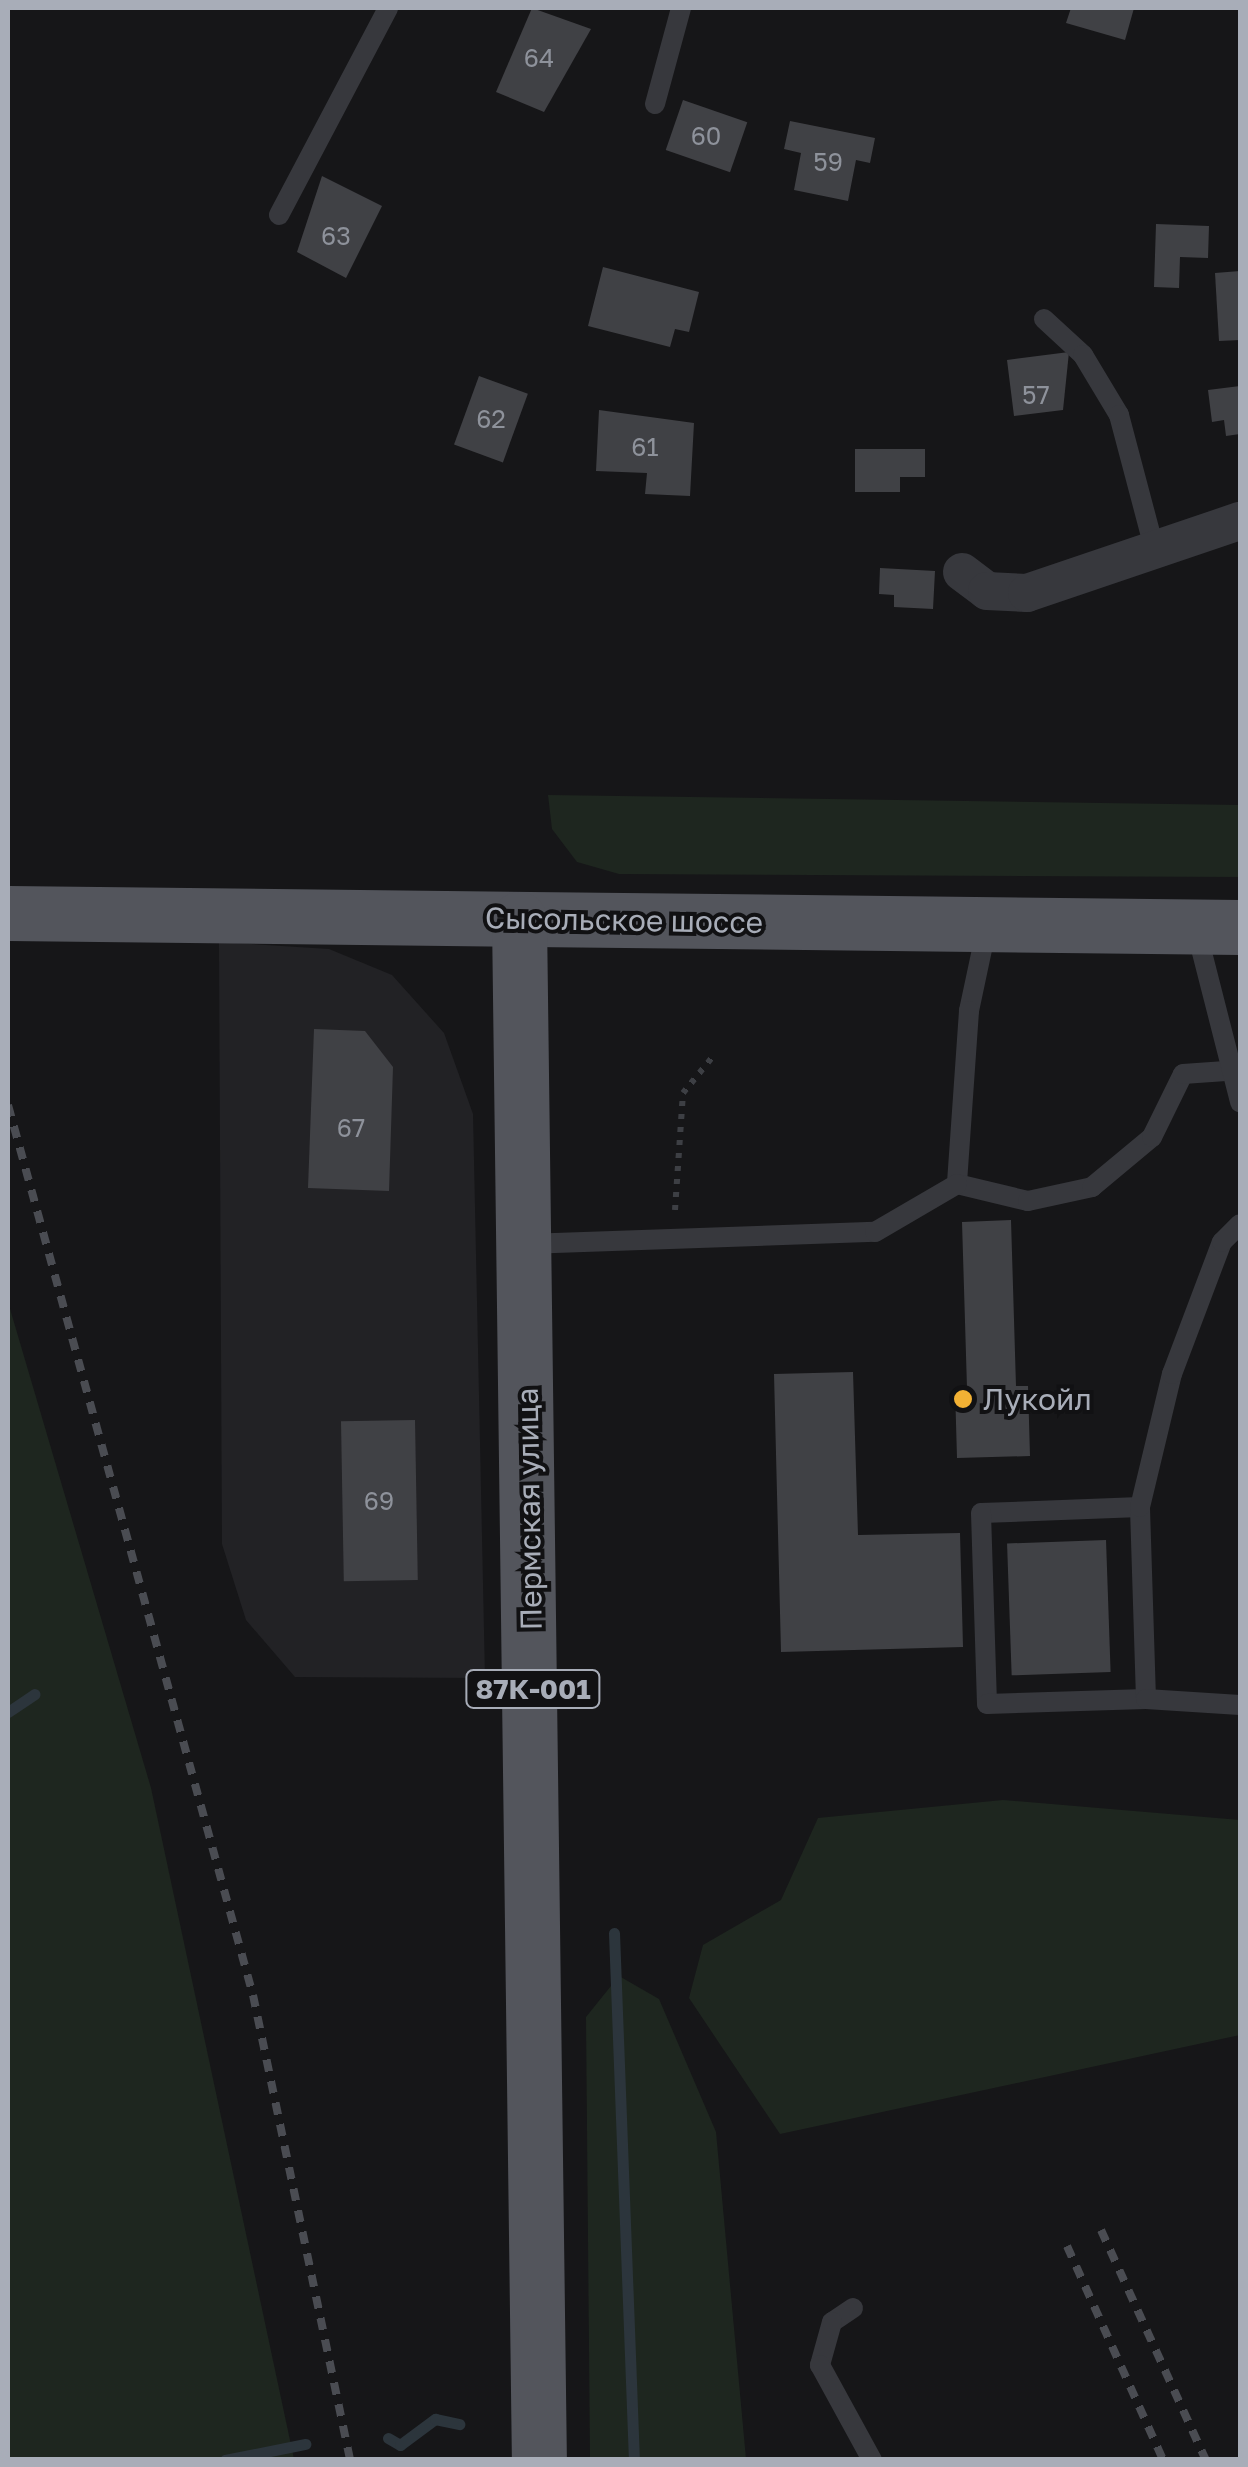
<!DOCTYPE html>
<html>
<head>
<meta charset="utf-8">
<style>
  body { margin:0 }
  #map { position:relative; width:1248px; height:2467px; overflow:hidden; background:#161618; font-family:"Golos Text",sans-serif }
  div>[style] { position:absolute }
  [style*='--x'] { left:calc(var(--x)*1px); top:calc(var(--y)*1px); width:calc(var(--w)*1px); rotate:calc(var(--a)*1deg) }
  .built>* { inset:0; background:#222225 }
  .green>* { inset:0; background:#1e261f }
  .stream>* { height:11px; margin:-5.5px; padding:0 5.5px; transform-origin:5.5px; border-radius:5.5px; background:#2c353c }
  .building>* { inset:0; background:#404145; transform-origin:0 0 }
  .path>* { height:6px; margin-top:-3px; transform-origin:0; background:repeating-linear-gradient(90deg,#3d3f44 0 5px,transparent 0 13px) }
  .lane>* { height:20px; margin:-10px; padding:0 10px; transform-origin:10px; border-radius:10px; background:#37383d }
  .street>* { height:38px; margin:-19px; padding:0 19px; transform-origin:19px; border-radius:19px; background:#37383d }
  .primary>* { height:55px; margin:-27.5px; padding:0 27.5px; transform-origin:27.5px; border-radius:27.5px; background:#53555c }
  .rail>* { height:8px; margin-top:-4px; transform-origin:0; background:repeating-linear-gradient(90deg,#4a4c52 0 12px,transparent 0 22px) }
  .dots>* { width:28px; height:28px; translate:-50% -50%; box-sizing:border-box; border:5px solid #111113; border-radius:50% }
  span { translate:-50% -50%; white-space:nowrap; text-align:center; line-height:1.15; -webkit-text-stroke:8px #111113; paint-order:stroke }
  .number-label { font-size:25px; color:#8e929b }
  .number-label span { -webkit-text-stroke-width:0 }
  .shield-label span { padding:2px 8px; background:#111113; border:2px solid; border-radius:8px; -webkit-text-stroke-width:0 }
  .shield-label { font-size:28px; color:#a8adb8; font-weight:700 }
  .street-label { font-size:30px; color:#a8adb8 }
  .poi-label { font-size:30px; color:#a8adb8 }
  .left { translate:0 -50%; text-align:left }
  .frame { position:absolute; inset:0; border:10px solid #a8adb8; pointer-events:none }
</style>
</head>
<body>
<div id="map">
  <div class="built">
    <div style="clip-path:polygon(219px 942px,329px 949px,392px 975px,444px 1033px,473px 1114px,485px 1678px,295px 1677px,246px 1620px,222px 1544px)"></div>
  </div>
  <div class="green">
    <div style="clip-path:polygon(548px 795px,1240px 805px,1240px 877px,619px 874px,577px 862px,552px 829px)"></div>
    <div style="clip-path:polygon(8px 1302px,151px 1788px,294px 2459px,8px 2459px)"></div>
    <div style="clip-path:polygon(1003px 1800px,1240px 1820px,1240px 2035px,780px 2134px,689px 1998px,703px 1945px,781px 1900px,818px 1818px)"></div>
    <div style="clip-path:polygon(619px 1976px,659px 1999px,716px 2132px,746px 2459px,590px 2459px,586px 2017px)"></div>
  </div>
  <div class="stream">
    <div style="--x:8;--y:1712;--w:32;--a:-34"></div>
    <div style="--x:614;--y:1933;--w:527;--a:87.83"></div>
    <div style="--x:388;--y:2438;--w:14;--a:30"></div>
    <div style="--x:400;--y:2445;--w:44;--a:-36.6"></div>
    <div style="--x:435;--y:2419;--w:25;--a:12"></div>
    <div style="--x:225;--y:2460;--w:82;--a:-11.3"></div>
  </div>
  <div class="building">
    <div style="clip-path:polygon(532px 8px,591px 29px,544px 112px,496px 92px)"></div>
    <div style="clip-path:polygon(1071px 8px,1134px 8px,1125px 40px,1066px 23px)"></div>
    <div style="left:683px;top:100px;width:68px;height:53px;rotate:19deg"></div>
    <div style="clip-path:polygon(790px 121px,875px 138px,870px 163px,856px 160px,848px 201px,794px 190px,801px 153px,784px 149px)"></div>
    <div style="clip-path:polygon(322px 176px,382px 206px,346px 278px,297px 252px)"></div>
    <div style="clip-path:polygon(1156px 224px,1209px 226px,1208px 258px,1180px 257px,1179px 288px,1154px 287px)"></div>
    <div style="clip-path:polygon(603px 267px,699px 292px,689px 332px,675px 329px,670px 347px,588px 326px)"></div>
    <div style="clip-path:polygon(1240px 271px,1240px 340px,1219px 341px,1215px 273px)"></div>
    <div style="clip-path:polygon(1069px 352px,1063px 410px,1014px 416px,1007px 360px)"></div>
    <div style="left:479px;top:376px;width:52px;height:73px;rotate:20deg"></div>
    <div style="clip-path:polygon(1240px 386px,1240px 434px,1226px 436px,1224px 420px,1212px 422px,1208px 390px)"></div>
    <div style="clip-path:polygon(599px 410px,694px 423px,690px 496px,645px 494px,647px 473px,596px 471px)"></div>
    <div style="clip-path:polygon(855px 449px,925px 449px,925px 477px,900px 477px,900px 492px,855px 492px)"></div>
    <div style="clip-path:polygon(880px 568px,935px 571px,933px 609px,894px 607px,894px 595px,879px 594px)"></div>
    <div style="clip-path:polygon(314px 1029px,365px 1031px,393px 1067px,389px 1191px,308px 1188px)"></div>
    <div style="clip-path:polygon(1011px 1220px,1016px 1386px,1028px 1386px,1030px 1456px,957px 1458px,955px 1388px,967px 1388px,962px 1222px)"></div>
    <div style="clip-path:polygon(853px 1372px,858px 1535px,960px 1533px,963px 1647px,781px 1652px,774px 1374px)"></div>
    <div style="left:415px;top:1420px;width:160px;height:74px;rotate:89deg"></div>
    <div style="left:1106px;top:1540px;width:132px;height:99px;rotate:88deg"></div>
  </div>
  <div class="path">
    <div style="--x:675;--y:1210;--w:117;--a:-86.1"></div>
    <div style="--x:683;--y:1093;--w:49;--a:-50.8"></div>
  </div>
  <div class="lane">
    <div style="--x:655;--y:104;--w:99;--a:-74.8"></div>
    <div style="--x:279;--y:215;--w:234;--a:-62.2"></div>
    <div style="--x:1044;--y:319;--w:53;--a:42.7"></div>
    <div style="--x:1083;--y:355;--w:70;--a:59"></div>
    <div style="--x:1119;--y:415;--w:141;--a:75.2"></div>
    <div style="--x:987;--y:926;--w:87;--a:102"></div>
    <div style="--x:969;--y:1011;--w:173;--a:94"></div>
    <div style="--x:957;--y:1184;--w:73;--a:13.5"></div>
    <div style="--x:1028;--y:1201;--w:66;--a:-12.3"></div>
    <div style="--x:1092;--y:1187;--w:78;--a:-39.8"></div>
    <div style="--x:1152;--y:1137;--w:70;--a:-63.8"></div>
    <div style="--x:1183;--y:1074;--w:57;--a:-4"></div>
    <div style="--x:1196;--y:929;--w:179;--a:75.7"></div>
    <div style="--x:526;--y:1244;--w:349;--a:-2"></div>
    <div style="--x:875;--y:1232;--w:95;--a:-30.3"></div>
    <div style="--x:1140;--y:1507;--w:159;--a:177.8"></div>
    <div style="--x:981;--y:1513;--w:191;--a:88.2"></div>
    <div style="--x:987;--y:1704;--w:159;--a:-1.8"></div>
    <div style="--x:1146;--y:1699;--w:192;--a:-91.8"></div>
    <div style="--x:1140;--y:1507;--w:137;--a:-76.5"></div>
    <div style="--x:1172;--y:1374;--w:141;--a:-69.3"></div>
    <div style="--x:1222;--y:1242;--w:25;--a:-45"></div>
    <div style="--x:1146;--y:1699;--w:94;--a:3.7"></div>
    <div style="--x:853;--y:2308;--w:25;--a:146"></div>
    <div style="--x:832;--y:2322;--w:45;--a:105.6"></div>
    <div style="--x:820;--y:2365;--w:108;--a:61.3"></div>
  </div>
  <div class="street">
    <div style="--x:962;--y:572;--w:31;--a:37"></div>
    <div style="--x:987;--y:591;--w:40;--a:2.9"></div>
    <div style="--x:1027;--y:593;--w:225;--a:-18.7"></div>
  </div>
  <div class="primary">
    <div style="--x:8;--y:913;--w:1232;--a:0.65"></div>
    <div style="--x:519;--y:919;--w:1541;--a:89.26"></div>
  </div>
  <div class="rail">
    <div style="--x:8;--y:1105;--w:923;--a:74.61"></div>
    <div style="--x:253;--y:1995;--w:475;--a:78.2"></div>
    <div style="--x:1101;--y:2230;--w:253;--a:65.5"></div>
    <div style="--x:1067;--y:2246;--w:235;--a:65.8"></div>
  </div>
  <div class="dots">
    <div style="left:963px;top:1399px;background:#f2b134"></div>
  </div>
  <div class="number-label">
    <span style="left:539px;top:58px">64</span>
    <span style="left:706px;top:136px">60</span>
    <span style="left:828px;top:162px">59</span>
    <span style="left:336px;top:236px">63</span>
    <span style="left:1036px;top:395px">57</span>
    <span style="left:491px;top:419px">62</span>
    <span style="left:645px;top:447px">61</span>
    <span style="left:351px;top:1128px">67</span>
    <span style="left:379px;top:1501px">69</span>
  </div>
  <div class="shield-label">
    <span style="left:533px;top:1689px">87К-001</span>
  </div>
  <div class="street-label">
    <span style="left:624px;top:920px;rotate:1deg">Сысольское шоссе</span>
    <span style="left:529px;top:1509px;rotate:-91deg">Пермская улица</span>
  </div>
  <div class="poi-label">
    <span class="left" style="left:983px;top:1399px">Лукойл</span>
  </div>
  <div class="frame"></div>
</div>
</body>
</html>
